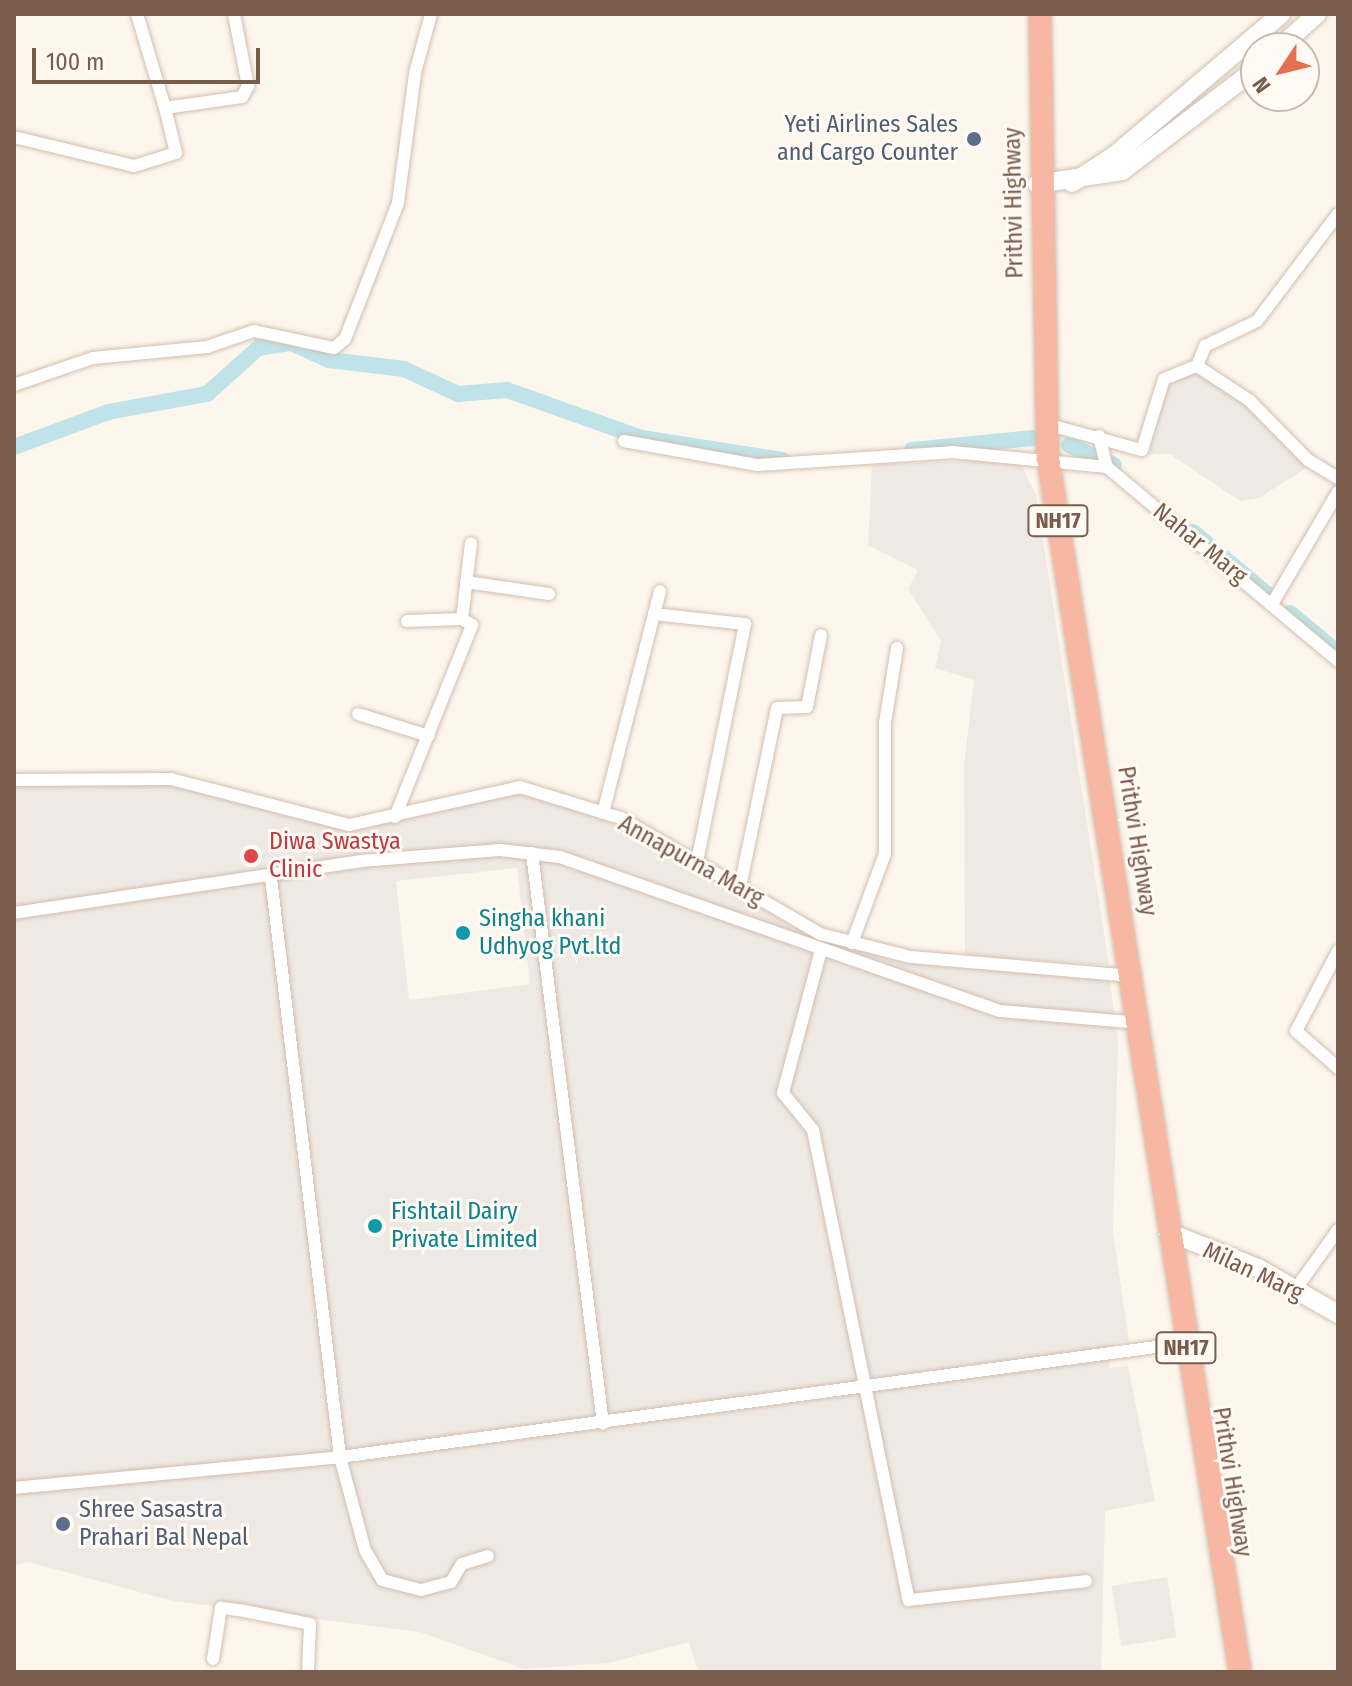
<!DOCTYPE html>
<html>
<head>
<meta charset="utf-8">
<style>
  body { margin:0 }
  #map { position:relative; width:1352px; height:1686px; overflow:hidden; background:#fdf6ec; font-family:"Fira Sans Condensed",sans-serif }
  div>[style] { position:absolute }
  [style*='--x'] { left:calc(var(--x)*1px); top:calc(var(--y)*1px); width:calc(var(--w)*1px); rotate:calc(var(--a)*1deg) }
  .industrial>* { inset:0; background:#efe9e4; transform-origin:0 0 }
  .canal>* { height:16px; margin:-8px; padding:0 8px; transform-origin:8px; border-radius:8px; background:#bfe3e8 }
  .roads { filter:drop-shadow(0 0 2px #d1beb0) drop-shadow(0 0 2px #d1beb0) }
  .street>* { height:12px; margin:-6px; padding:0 6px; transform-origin:6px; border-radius:6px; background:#fff }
  .secondary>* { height:18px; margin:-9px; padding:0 9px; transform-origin:9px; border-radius:9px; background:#fff }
  .highway>* { height:22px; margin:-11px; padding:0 11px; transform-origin:11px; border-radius:11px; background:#f7b7a3 }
  .dots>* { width:22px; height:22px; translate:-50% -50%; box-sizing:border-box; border:4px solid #fffaf3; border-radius:50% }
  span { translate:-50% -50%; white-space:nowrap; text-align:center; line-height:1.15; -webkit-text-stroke:6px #fffaf3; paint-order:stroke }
  .shield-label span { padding:2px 6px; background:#fffaf3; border:2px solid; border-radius:6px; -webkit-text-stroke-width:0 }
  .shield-label { font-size:22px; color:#7a5c4d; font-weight:700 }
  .service-label { font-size:24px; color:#4e5e75 }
  .right { translate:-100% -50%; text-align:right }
  .left { translate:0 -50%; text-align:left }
  .street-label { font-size:24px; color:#7a5c4d }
  .health-label { font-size:24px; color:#be3a42 }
  .culture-label { font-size:24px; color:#0d838f }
  .frame { position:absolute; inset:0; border:16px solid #7a5c4d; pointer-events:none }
  .north { position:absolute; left:1240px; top:32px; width:80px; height:80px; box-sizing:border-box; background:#fffaf3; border:2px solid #cabbb1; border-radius:50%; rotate:235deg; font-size:22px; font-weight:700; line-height:32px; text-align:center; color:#7a5c4d }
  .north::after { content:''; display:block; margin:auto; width:28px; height:36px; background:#e76f51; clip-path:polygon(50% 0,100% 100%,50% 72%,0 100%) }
  .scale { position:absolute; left:32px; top:48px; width:228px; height:36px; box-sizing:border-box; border:4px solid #7a5c4d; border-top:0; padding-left:10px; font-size:24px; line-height:28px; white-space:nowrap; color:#7a5c4d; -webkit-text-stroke:6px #fffaf3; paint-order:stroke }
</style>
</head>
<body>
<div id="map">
  <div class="industrial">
    <div style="clip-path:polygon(1194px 371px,1231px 392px,1308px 467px,1259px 498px,1240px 501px,1170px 454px,1149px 454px,1168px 380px)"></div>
    <div style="clip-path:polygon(1019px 459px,1036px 496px,1109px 965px,965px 955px,964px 765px,974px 680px,935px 668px,941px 641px,908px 589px,918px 570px,868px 545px,872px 465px)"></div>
    <div style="clip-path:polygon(evenodd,172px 782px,349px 831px,507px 789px,585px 811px,678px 855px,791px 926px,864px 951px,899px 962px,1110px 981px,1118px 1042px,1113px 1233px,1129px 1341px,1110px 1344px,1109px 1368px,1128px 1366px,1155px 1501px,1105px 1511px,1101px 1672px,698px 1672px,689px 1642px,609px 1663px,524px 1669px,420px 1632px,173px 1601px,28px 1562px,14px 1565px,14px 783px,172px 782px,517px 868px,530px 984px,409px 1000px,396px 881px,517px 868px)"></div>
    <div style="left:1167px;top:1577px;width:61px;height:56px;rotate:81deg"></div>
  </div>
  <div class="canal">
    <div style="--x:1069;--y:445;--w:49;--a:24"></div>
    <div style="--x:14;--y:447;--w:100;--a:-20.4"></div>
    <div style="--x:108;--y:412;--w:101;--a:-10.3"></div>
    <div style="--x:207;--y:394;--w:69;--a:-42"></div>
    <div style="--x:258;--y:348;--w:33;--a:-9"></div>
    <div style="--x:291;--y:343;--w:42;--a:24.1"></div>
    <div style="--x:329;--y:360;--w:76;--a:6.8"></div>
    <div style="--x:404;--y:369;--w:60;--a:24.8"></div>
    <div style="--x:458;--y:394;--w:49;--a:-4.7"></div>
    <div style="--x:507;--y:390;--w:143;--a:19.6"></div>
    <div style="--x:642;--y:438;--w:142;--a:8.9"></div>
    <div style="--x:912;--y:450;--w:121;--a:-5.7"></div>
    <div style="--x:1193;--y:532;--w:98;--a:40"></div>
    <div style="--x:1290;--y:613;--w:62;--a:39.8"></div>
  </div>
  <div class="roads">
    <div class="street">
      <div style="--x:137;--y:14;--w:98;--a:73.4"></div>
      <div style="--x:165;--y:108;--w:78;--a:-8.1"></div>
      <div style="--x:242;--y:97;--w:13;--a:-61"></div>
      <div style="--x:248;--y:86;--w:73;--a:-101"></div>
      <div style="--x:14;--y:137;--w:123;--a:13.6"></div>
      <div style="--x:134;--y:166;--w:44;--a:-17.2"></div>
      <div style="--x:176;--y:153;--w:46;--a:-103.7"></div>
      <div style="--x:1197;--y:366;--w:22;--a:-68"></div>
      <div style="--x:1205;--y:346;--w:58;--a:-25.7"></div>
      <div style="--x:1257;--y:321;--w:134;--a:-52.9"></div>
      <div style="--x:14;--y:385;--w:83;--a:-18.9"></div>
      <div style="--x:93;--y:358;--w:115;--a:-5.5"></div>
      <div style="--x:207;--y:347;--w:50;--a:-18.8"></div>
      <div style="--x:254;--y:331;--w:82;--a:12"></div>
      <div style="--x:334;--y:348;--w:14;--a:-39"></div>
      <div style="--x:345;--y:339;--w:146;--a:-68.7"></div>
      <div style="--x:398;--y:203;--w:131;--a:-82.5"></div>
      <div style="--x:415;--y:73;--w:61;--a:-74.8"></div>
      <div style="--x:1046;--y:424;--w:99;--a:15.2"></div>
      <div style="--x:1142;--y:450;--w:74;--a:-72.8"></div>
      <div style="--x:1164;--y:379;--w:35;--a:-22"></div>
      <div style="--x:1197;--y:366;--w:62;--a:33.2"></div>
      <div style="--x:1249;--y:400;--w:84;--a:45.5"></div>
      <div style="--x:1308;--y:460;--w:35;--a:31"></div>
      <div style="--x:1099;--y:436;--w:32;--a:76"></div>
      <div style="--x:624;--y:441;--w:136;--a:10.2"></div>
      <div style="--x:758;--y:465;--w:194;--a:-3.8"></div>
      <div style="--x:952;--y:452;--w:156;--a:5.5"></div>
      <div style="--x:1107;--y:467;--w:302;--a:40"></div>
      <div style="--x:466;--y:582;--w:84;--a:8.2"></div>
      <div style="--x:1272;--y:604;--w:130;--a:-59.5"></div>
      <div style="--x:654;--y:614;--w:92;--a:6.3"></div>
      <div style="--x:745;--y:624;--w:244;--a:101.4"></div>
      <div style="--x:407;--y:621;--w:55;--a:-2.1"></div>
      <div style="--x:358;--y:714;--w:74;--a:17.2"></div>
      <div style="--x:14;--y:780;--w:157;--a:-0.4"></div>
      <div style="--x:171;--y:779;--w:184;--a:14.5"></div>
      <div style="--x:349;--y:825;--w:175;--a:-12.5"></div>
      <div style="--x:520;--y:787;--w:106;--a:17.1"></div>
      <div style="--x:621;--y:818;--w:230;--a:30.2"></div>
      <div style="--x:820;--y:934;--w:94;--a:14.2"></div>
      <div style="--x:911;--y:957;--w:222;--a:4.9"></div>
      <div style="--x:603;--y:813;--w:229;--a:-75.6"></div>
      <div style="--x:395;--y:817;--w:207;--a:-68.1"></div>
      <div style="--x:472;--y:625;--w:12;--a:-149"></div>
      <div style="--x:462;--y:619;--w:76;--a:-83.2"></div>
      <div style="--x:532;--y:853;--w:575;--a:82.91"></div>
      <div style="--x:271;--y:878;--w:583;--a:83.2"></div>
      <div style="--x:340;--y:1457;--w:96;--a:75"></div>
      <div style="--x:365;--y:1550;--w:34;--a:60"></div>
      <div style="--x:382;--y:1580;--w:40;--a:14.4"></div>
      <div style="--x:421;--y:1590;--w:31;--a:-15"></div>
      <div style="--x:451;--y:1582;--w:21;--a:-59"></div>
      <div style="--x:462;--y:1564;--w:27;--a:-17"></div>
      <div style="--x:740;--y:887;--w:183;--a:-78.3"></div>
      <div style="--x:777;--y:708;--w:30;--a:-2"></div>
      <div style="--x:807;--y:707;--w:73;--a:-79"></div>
      <div style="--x:14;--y:913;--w:351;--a:-8.5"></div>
      <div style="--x:361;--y:861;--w:139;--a:-4.5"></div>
      <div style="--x:500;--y:850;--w:60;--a:6.7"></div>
      <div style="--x:560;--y:857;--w:466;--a:19.3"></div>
      <div style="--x:1000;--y:1011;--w:141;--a:4.9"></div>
      <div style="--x:852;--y:943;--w:95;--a:-69.7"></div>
      <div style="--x:885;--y:854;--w:131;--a:-90"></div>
      <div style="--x:885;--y:723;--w:76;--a:-80.9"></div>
      <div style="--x:821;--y:950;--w:148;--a:104.9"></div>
      <div style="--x:783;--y:1093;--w:48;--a:51"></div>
      <div style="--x:813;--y:1130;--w:480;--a:78.5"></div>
      <div style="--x:909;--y:1600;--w:178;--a:-6.1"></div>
      <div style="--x:1338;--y:951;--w:90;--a:117.7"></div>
      <div style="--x:1296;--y:1031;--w:56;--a:41.4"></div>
      <div style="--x:1295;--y:1290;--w:74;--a:-54.4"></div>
      <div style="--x:14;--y:1488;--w:327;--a:-5.4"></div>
      <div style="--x:340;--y:1457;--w:853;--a:-7.68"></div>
      <div style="--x:213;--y:1659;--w:52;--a:-81.1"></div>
      <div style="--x:221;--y:1608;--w:23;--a:7"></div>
      <div style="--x:244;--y:1611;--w:67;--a:11.1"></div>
      <div style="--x:310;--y:1624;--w:48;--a:92.4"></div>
    </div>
    <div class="secondary">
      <div style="--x:1279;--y:48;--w:51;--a:-41.8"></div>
      <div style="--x:1072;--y:183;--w:51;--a:-33.1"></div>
      <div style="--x:1115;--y:155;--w:218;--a:-40.3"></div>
      <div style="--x:1037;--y:184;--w:86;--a:-8.7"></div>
      <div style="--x:1122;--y:171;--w:168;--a:-37.3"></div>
      <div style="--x:1168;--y:1232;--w:97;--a:21.8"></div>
      <div style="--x:1258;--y:1268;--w:92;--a:29.9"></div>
    </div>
    <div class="highway">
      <div style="--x:1040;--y:14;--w:444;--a:89"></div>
      <div style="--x:1048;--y:458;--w:1229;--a:81.01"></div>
    </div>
  </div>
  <div class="dots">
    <div style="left:974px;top:139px;background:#5c6f8a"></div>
    <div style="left:251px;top:856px;background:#e0444e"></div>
    <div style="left:463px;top:933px;background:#0f9aa8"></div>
    <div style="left:375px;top:1226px;background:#0f9aa8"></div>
    <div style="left:63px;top:1524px;background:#5c6f8a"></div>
  </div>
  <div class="shield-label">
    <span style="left:1058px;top:521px">NH17</span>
    <span style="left:1186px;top:1348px">NH17</span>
  </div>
  <div class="service-label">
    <span class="right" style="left:958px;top:139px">Yeti Airlines Sales<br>and Cargo Counter</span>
    <span class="left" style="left:79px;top:1524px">Shree Sasastra<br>Prahari Bal Nepal</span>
  </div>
  <div class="street-label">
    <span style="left:1014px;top:203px;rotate:-91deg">Prithvi Highway</span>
    <span style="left:1200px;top:544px;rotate:39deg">Nahar Marg</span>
    <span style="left:1137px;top:841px;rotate:81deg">Prithvi Highway</span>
    <span style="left:691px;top:861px;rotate:29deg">Annapurna Marg</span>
    <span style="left:1253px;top:1272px;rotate:25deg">Milan Marg</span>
    <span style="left:1232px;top:1482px;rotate:81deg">Prithvi Highway</span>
  </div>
  <div class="health-label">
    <span class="left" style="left:269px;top:856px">Diwa Swastya<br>Clinic</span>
  </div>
  <div class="culture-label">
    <span class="left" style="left:479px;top:933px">Singha khani<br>Udhyog Pvt.ltd</span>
    <span class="left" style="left:391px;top:1226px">Fishtail Dairy<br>Private Limited</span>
  </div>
  <div class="frame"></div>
  <div class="north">N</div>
  <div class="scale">100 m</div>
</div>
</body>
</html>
